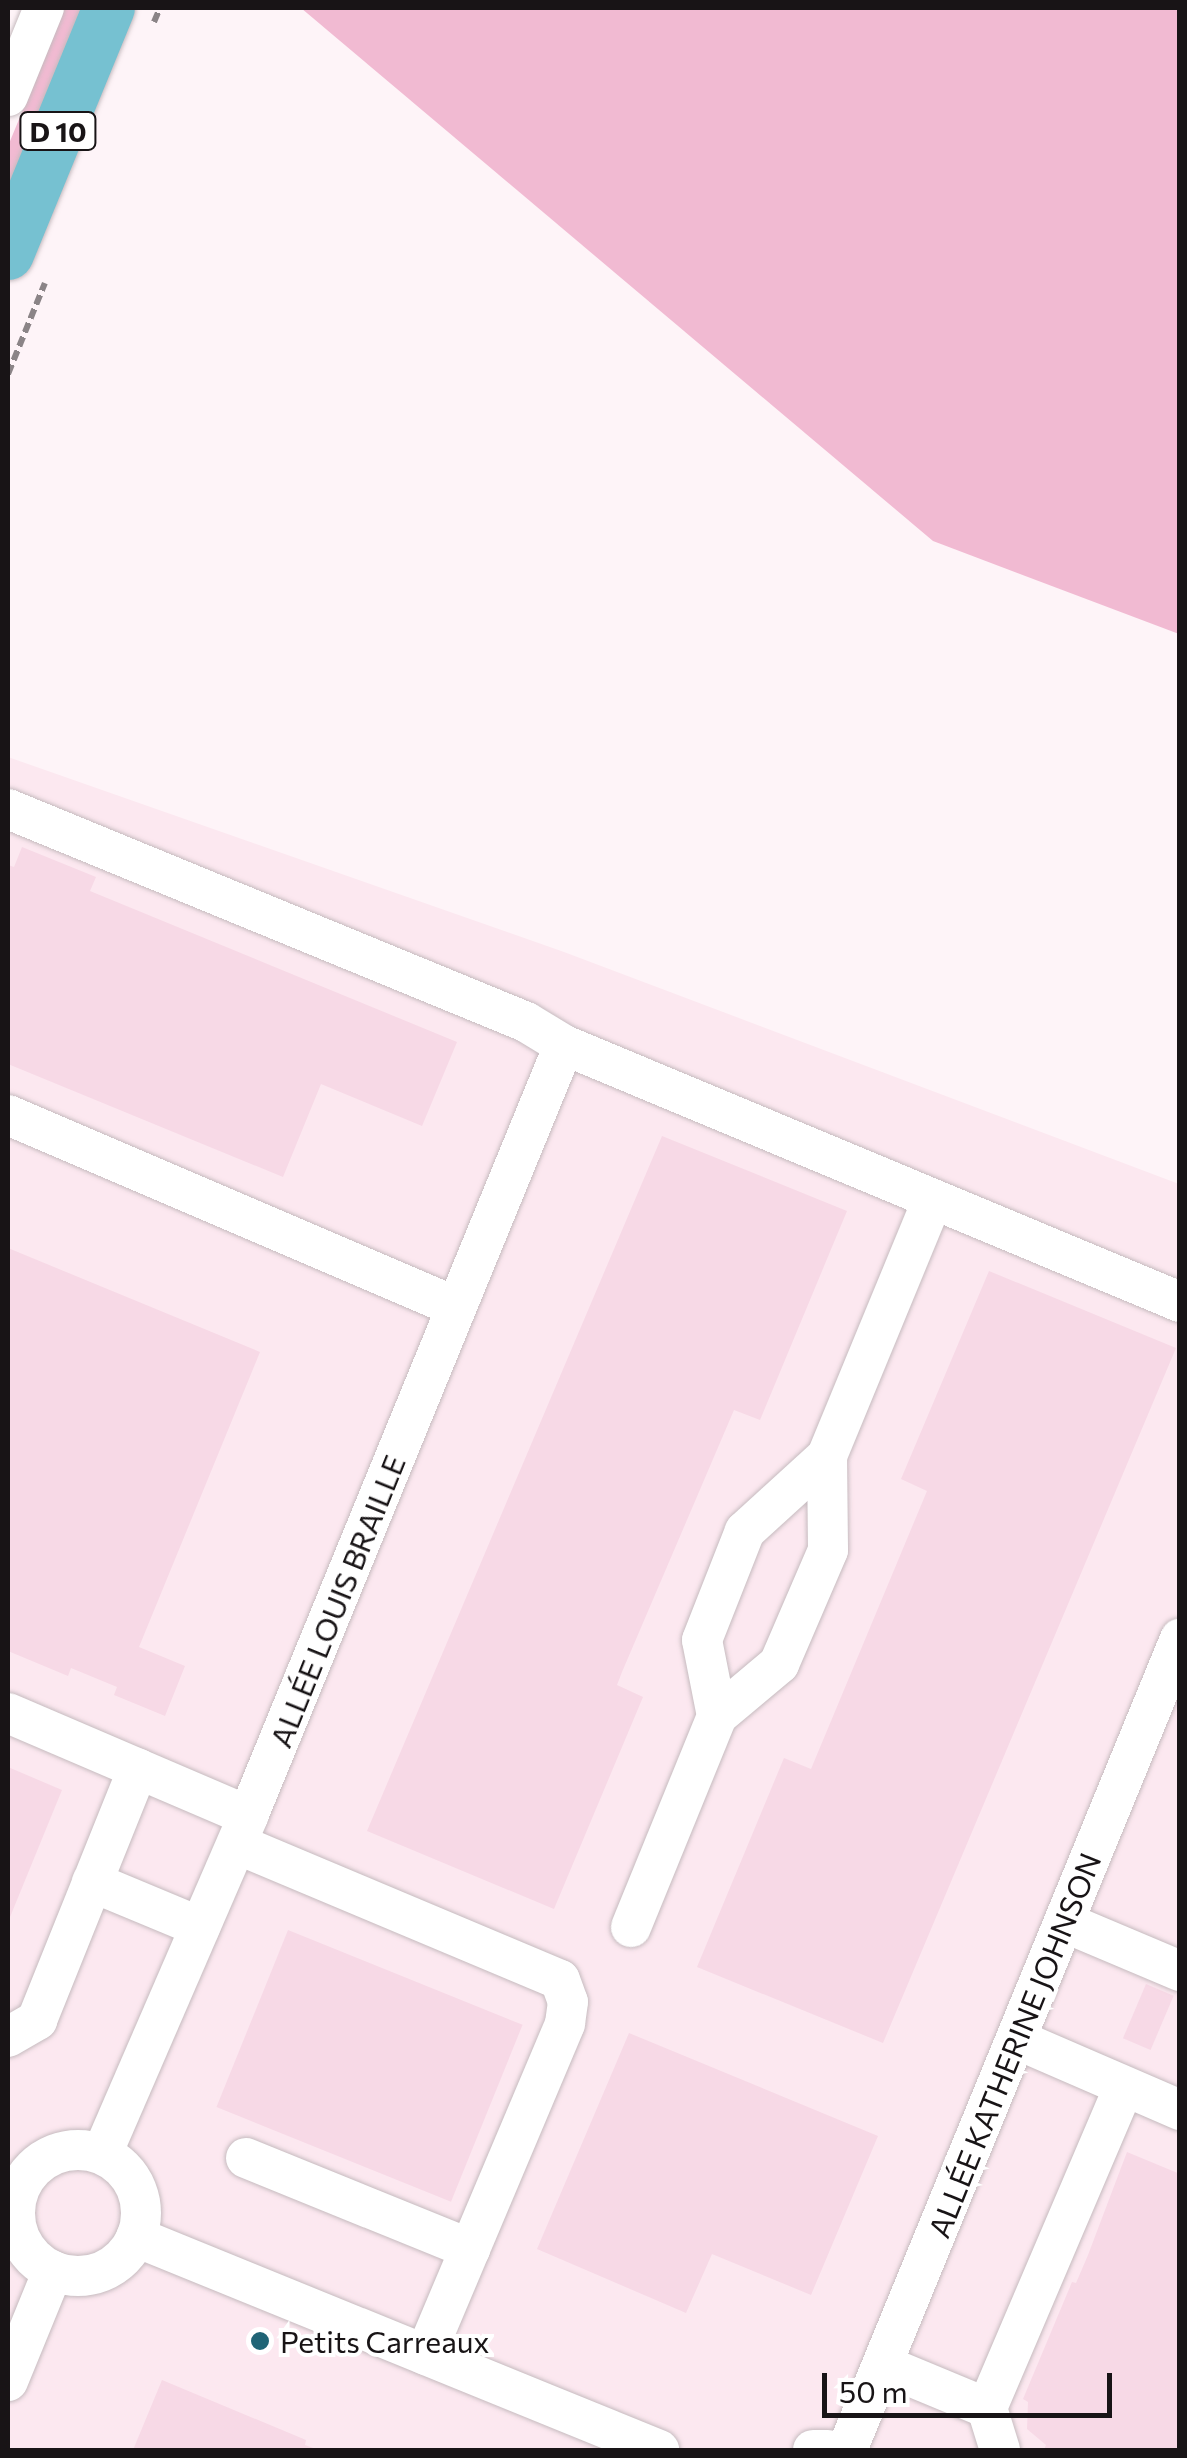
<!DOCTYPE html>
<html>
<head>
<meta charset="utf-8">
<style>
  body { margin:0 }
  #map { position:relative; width:1187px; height:2458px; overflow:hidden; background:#fef4f8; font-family:Commissioner,sans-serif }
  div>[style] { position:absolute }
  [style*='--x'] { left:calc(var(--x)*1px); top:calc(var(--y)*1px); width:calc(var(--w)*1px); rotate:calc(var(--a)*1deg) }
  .built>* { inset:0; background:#fce8f0 }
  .green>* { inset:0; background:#f1bad2 }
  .building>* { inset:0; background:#f7d9e6; transform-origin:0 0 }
  .path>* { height:6px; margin-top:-3px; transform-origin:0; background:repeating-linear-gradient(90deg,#8b8487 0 10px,transparent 0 15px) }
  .roads { filter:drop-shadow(0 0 2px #c6bbbf) drop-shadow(0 0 2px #c6bbbf) }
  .minor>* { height:40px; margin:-20px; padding:0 20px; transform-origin:20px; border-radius:20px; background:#fff }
  .minor>.ring { margin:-20px; padding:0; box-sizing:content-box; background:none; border:40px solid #fff; border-radius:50% }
  .major>* { height:52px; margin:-26px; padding:0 26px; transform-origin:26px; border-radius:26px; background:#76c1d1 }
  .dots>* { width:28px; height:28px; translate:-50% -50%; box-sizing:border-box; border:5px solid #fff; border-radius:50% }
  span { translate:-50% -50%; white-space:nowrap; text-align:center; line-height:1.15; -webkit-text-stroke:8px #fff; paint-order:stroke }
  .shield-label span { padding:2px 8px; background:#fff; border:2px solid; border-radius:8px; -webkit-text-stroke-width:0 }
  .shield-label { font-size:28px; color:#181416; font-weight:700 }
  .street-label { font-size:30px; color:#181416 }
  .poi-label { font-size:30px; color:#181416 }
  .left { translate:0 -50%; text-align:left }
  .frame { position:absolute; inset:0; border:10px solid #181416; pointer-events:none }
  .scale { position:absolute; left:822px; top:2373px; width:290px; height:45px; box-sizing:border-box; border:5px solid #181416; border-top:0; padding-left:12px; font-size:30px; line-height:35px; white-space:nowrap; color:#181416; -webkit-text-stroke:8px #fff; paint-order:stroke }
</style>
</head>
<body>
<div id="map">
  <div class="built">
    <div style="clip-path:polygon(8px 757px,564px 952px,1179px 1184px,1179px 2450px,8px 2450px)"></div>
  </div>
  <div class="green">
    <div style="clip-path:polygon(65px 8px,90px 8px,8px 207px,8px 146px)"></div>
    <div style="clip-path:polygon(301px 8px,1179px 8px,1179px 634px,933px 541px)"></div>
  </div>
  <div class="building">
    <div style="clip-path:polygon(22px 847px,96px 877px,90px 891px,457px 1042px,422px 1126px,321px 1084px,283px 1177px,8px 1064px,8px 865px,14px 867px)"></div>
    <div style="clip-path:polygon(662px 1136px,847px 1211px,760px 1420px,734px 1410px,622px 1672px,617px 1685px,643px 1697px,554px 1909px,367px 1831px)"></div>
    <div style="clip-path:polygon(8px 1248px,260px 1352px,139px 1647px,185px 1666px,165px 1716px,114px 1695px,117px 1687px,71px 1668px,68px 1676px,8px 1651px)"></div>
    <div style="clip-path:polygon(989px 1271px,1176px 1348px,883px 2043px,697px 1967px,784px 1758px,811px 1769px,927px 1491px,901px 1479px)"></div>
    <div style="clip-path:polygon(8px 1767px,62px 1790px,8px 1922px)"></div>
    <div style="left:288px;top:1930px;width:253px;height:191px;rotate:22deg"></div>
    <div style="left:1146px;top:1984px;width:30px;height:59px;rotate:23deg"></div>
    <div style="clip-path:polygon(629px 2033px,878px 2136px,811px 2295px,712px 2254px,686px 2313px,537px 2249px)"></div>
    <div style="clip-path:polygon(1127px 2152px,1180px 2174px,1180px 2450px,1044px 2450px,1046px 2445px,1027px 2429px,1028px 2402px,1023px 2399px,1072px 2282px,1076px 2283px,1088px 2255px)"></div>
    <div style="clip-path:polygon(162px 2380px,306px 2440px,305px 2445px,319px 2450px,133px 2450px)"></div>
  </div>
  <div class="path">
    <div style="--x:154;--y:22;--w:15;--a:-67"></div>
    <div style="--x:8;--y:374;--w:98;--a:-67.9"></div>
  </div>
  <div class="roads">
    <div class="minor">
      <div style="--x:8;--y:96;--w:95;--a:-67.8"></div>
      <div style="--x:8;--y:809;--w:560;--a:22.35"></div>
      <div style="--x:526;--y:1022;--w:44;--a:31.2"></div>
      <div style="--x:564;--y:1045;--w:667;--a:22.65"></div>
      <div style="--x:8;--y:1115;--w:488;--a:23.2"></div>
      <div style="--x:8;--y:1713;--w:261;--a:23.2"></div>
      <div style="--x:717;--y:1716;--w:77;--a:-101.2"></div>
      <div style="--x:702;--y:1640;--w:117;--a:-68.5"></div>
      <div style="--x:745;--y:1531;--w:111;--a:-42.4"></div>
      <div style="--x:827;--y:1456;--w:276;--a:-67.6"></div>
      <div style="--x:237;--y:1844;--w:350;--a:22.8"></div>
      <div style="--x:560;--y:1980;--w:23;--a:70"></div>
      <div style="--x:568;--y:2002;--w:22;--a:98"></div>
      <div style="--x:565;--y:2024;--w:359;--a:112.9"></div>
      <div style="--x:92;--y:1882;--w:117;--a:22.6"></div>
      <div style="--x:1064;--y:1922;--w:126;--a:22.9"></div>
      <div style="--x:631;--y:1927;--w:228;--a:-67.8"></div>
      <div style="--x:717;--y:1716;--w:81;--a:-40"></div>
      <div style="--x:779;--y:1664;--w:124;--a:-66.7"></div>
      <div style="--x:828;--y:1550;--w:94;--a:-90.6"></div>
      <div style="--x:8;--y:2037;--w:34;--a:-30"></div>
      <div style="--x:37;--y:2020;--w:271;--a:-68.1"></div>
      <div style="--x:1016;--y:2039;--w:179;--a:23.4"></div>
      <div class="ring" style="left:15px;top:2150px;width:86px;height:86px"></div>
      <div style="--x:102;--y:2154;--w:368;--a:-66.6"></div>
      <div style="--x:248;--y:1816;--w:833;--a:-67.71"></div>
      <div style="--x:246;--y:2158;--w:242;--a:22.1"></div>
      <div style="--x:136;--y:2237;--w:565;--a:22.16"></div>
      <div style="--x:883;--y:2365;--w:113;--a:22.5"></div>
      <div style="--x:987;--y:2408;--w:349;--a:-66.9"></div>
      <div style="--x:8;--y:2381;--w:119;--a:-67.8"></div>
      <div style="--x:987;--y:2408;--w:44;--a:72.8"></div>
      <div style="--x:813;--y:2450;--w:15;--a:0"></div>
      <div style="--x:847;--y:2450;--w:877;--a:-67.68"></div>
    </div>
    <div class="major">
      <div style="--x:8;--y:254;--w:266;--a:-67.7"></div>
    </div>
  </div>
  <div class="dots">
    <div style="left:260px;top:2341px;background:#206476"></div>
  </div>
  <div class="shield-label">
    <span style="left:58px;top:131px">D 10</span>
  </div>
  <div class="street-label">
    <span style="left:337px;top:1601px;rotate:-68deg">ALLÉE LOUIS BRAILLE</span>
    <span style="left:1014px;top:2045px;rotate:-68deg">ALLÉE KATHERINE JOHNSON</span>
  </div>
  <div class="poi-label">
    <span class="left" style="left:280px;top:2341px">Petits Carreaux</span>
  </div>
  <div class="frame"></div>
  <div class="scale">50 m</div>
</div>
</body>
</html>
